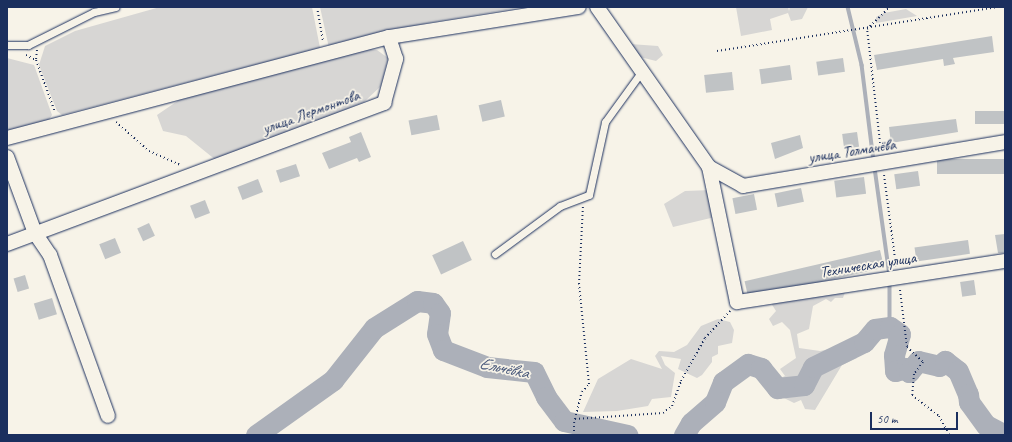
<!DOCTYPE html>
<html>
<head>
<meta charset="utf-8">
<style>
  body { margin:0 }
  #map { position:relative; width:1012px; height:442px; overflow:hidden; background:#f7f3e8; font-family:Caveat,sans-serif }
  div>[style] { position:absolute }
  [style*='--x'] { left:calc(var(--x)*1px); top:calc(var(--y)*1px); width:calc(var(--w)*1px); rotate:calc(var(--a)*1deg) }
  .green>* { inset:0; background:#d7d6d4 }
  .stream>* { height:3.5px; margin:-1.75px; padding:0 1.75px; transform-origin:1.75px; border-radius:1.75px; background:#acb0b9 }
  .river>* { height:21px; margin:-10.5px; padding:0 10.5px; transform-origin:10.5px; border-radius:10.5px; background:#acb0b9 }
  .building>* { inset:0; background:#c0c3c5; transform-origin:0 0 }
  .path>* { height:2px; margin-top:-1px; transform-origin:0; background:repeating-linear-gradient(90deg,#1b2f5e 0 1px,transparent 0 4px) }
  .roads { filter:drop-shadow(0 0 1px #1b2f5e) drop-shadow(0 0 1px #1b2f5e) }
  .service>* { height:7px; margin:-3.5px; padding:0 3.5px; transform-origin:3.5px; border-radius:3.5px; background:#f7f3e8 }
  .minor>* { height:14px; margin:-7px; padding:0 7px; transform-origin:7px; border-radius:7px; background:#f7f3e8 }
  span { translate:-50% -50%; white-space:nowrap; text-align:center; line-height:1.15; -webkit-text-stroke:3.5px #f7f3e8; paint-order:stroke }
  .street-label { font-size:16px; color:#1b2f5e }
  .water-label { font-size:17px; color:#465679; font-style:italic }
  .frame { position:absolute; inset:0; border:8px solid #1b2f5e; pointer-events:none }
  .scale { position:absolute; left:870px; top:412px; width:88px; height:18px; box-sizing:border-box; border:2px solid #1b2f5e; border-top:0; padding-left:5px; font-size:12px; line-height:14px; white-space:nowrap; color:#1b2f5e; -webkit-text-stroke:3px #f7f3e8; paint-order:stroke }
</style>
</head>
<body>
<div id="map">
  <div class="green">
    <div style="clip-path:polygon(160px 7px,312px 7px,320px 48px,62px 115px,57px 111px,39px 65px,45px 46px,75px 31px)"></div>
    <div style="clip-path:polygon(320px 7px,524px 7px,427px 23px,329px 48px)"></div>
    <div style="clip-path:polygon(736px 7px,788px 7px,789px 11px,790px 7px,808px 7px,802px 19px,791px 21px,788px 13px,770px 19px,772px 30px,741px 36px)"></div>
    <div style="clip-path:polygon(906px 9px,917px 16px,876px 23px,876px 17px,884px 13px)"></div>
    <div style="clip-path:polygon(630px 44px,658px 46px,663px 55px,656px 61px,640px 57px)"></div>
    <div style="clip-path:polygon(364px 48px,377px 50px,388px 58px,381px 86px,364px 102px,217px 161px,186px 136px,163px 131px,157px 115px,182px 98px)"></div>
    <div style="clip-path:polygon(7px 58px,34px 65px,52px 115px,48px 121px,7px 131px)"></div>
    <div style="clip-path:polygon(712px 190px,715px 217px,673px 227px,664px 204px,685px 191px)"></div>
    <div style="clip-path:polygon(845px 292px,843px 298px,835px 298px,831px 302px,826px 299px,813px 306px,809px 329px,797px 334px,799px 348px,820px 351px,844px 346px,849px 353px,845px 358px,853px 355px,857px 358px,842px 365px,815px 410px,805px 409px,801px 400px,794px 403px,778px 395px,773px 389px,776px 380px,785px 376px,780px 369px,796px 358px,790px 330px,782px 322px,773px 326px,769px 319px,776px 311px,771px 303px)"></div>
    <div style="clip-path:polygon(718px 319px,730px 322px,734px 330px,732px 343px,718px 346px,718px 354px,712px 357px,712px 362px,702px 375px,697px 378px,678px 369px,681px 359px,661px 356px,665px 365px,675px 373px,671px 397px,652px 399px,648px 406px,617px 411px,583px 412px,598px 379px,631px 359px,662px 369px,655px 356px,659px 351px,674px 352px,687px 345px,701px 326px)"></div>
  </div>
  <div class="stream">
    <div style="--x:848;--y:7;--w:60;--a:76.4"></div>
    <div style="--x:862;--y:65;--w:97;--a:82.9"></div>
    <div style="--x:875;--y:168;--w:109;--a:82.1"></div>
    <div style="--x:890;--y:282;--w:45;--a:90"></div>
  </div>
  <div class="river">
    <div style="--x:256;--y:435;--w:95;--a:-35.5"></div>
    <div style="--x:333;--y:380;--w:66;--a:-51.7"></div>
    <div style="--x:374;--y:328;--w:51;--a:-32.1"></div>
    <div style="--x:417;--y:301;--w:16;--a:7"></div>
    <div style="--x:433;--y:303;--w:12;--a:55"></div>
    <div style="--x:440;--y:313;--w:21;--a:98"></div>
    <div style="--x:437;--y:334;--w:17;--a:69"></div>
    <div style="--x:443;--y:350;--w:47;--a:21.1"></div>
    <div style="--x:487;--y:367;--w:47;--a:6.1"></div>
    <div style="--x:534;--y:372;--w:28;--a:64"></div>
    <div style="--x:546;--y:397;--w:30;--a:53"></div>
    <div style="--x:564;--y:421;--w:65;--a:12.5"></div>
    <div style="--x:684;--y:435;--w:14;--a:-60"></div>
    <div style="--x:691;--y:423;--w:32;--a:-41"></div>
    <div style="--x:715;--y:402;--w:22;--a:-68"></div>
    <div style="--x:723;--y:382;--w:31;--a:-36"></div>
    <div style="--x:748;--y:364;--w:14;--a:17"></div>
    <div style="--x:761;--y:368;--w:26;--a:51"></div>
    <div style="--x:777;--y:388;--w:27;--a:-6"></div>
    <div style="--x:804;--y:385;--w:20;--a:-63"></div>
    <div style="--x:813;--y:367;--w:57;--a:-26.1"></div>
    <div style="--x:864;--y:342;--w:17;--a:-50"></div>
    <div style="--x:875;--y:329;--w:15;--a:-8"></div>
    <div style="--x:890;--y:327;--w:12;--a:35"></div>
    <div style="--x:900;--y:334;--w:22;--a:106"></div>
    <div style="--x:894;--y:355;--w:16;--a:86"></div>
    <div style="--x:895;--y:371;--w:11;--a:-15"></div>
    <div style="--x:906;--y:368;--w:5;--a:53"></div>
    <div style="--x:909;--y:372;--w:14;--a:-51"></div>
    <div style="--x:918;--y:361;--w:22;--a:13"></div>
    <div style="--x:939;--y:366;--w:8;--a:-40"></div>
    <div style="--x:945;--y:361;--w:16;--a:38"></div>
    <div style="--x:958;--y:371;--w:25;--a:67"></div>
    <div style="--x:968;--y:394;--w:8;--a:83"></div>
    <div style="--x:969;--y:402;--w:29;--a:54"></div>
    <div style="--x:986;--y:425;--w:21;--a:28"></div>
  </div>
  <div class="building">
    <div style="clip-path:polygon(992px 36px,994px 52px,953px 58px,955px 64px,944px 66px,943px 59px,877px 70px,874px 55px)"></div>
    <div style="left:843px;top:58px;width:14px;height:27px;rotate:82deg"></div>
    <div style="left:790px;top:65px;width:15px;height:31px;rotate:82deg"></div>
    <div style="left:732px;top:72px;width:18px;height:28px;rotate:84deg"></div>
    <div style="left:501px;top:100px;width:17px;height:23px;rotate:77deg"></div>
    <div style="left:1005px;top:111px;width:13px;height:30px;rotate:90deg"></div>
    <div style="left:437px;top:115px;width:15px;height:29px;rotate:79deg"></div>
    <div style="clip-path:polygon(956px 119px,958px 132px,891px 143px,889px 127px)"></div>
    <div style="clip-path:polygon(361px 132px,371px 157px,359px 162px,357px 158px,329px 169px,322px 153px,351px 142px,349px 137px)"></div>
    <div style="left:857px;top:132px;width:15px;height:15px;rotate:82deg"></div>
    <div style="clip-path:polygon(800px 135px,803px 148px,775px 159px,771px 143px)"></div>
    <div style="left:1005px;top:159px;width:15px;height:68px;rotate:90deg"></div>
    <div style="left:296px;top:164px;width:13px;height:21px;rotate:72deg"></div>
    <div style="left:918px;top:171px;width:15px;height:24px;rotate:82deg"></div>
    <div style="left:864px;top:177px;width:17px;height:30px;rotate:83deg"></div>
    <div style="left:258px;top:179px;width:14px;height:22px;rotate:69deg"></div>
    <div style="left:801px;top:188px;width:14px;height:27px;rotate:78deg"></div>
    <div style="left:754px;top:194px;width:16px;height:22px;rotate:79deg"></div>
    <div style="left:205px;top:200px;width:14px;height:16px;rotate:69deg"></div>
    <div style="left:149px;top:223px;width:14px;height:13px;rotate:65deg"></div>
    <div style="clip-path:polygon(1005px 234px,1005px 253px,998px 253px,995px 235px)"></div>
    <div style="left:115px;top:238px;width:16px;height:17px;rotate:68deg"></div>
    <div style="left:968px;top:240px;width:14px;height:54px;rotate:82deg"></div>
    <div style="left:463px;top:241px;width:21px;height:34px;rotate:65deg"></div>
    <div style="left:880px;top:250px;width:18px;height:139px;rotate:77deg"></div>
    <div style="left:25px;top:275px;width:14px;height:12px;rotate:73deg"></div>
    <div style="left:974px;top:280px;width:15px;height:14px;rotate:82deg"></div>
    <div style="left:52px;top:298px;width:17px;height:19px;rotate:73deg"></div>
  </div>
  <div class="path">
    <div style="--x:317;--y:7;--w:35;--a:80"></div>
    <div style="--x:37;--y:50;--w:10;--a:96"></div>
    <div style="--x:36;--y:60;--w:55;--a:69.9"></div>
    <div style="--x:717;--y:51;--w:284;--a:-8.9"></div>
    <div style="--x:26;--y:55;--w:11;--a:27"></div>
    <div style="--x:116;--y:122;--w:44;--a:41.3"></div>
    <div style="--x:149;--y:151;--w:34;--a:24"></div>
    <div style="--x:881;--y:151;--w:123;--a:-96.5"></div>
    <div style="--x:867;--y:29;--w:30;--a:-44"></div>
    <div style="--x:884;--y:175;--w:92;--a:82.5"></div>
    <div style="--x:900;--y:290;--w:57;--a:83"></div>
    <div style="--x:907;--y:347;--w:22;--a:43"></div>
    <div style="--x:923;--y:362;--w:15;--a:127"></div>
    <div style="--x:914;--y:374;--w:21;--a:95"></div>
    <div style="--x:912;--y:395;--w:34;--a:38"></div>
    <div style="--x:939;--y:416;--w:21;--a:62"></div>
    <div style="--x:575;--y:419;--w:88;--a:-3.9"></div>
    <div style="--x:663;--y:413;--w:11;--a:-38"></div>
    <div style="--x:672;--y:406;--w:27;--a:-70"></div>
    <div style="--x:681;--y:381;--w:49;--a:-60.8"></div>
    <div style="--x:705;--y:338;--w:37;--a:-47"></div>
    <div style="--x:574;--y:435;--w:12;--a:-90"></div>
    <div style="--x:574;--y:423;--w:32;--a:-76"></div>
    <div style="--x:582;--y:392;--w:11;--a:-49"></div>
    <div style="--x:589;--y:384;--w:100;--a:-95.7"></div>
    <div style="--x:579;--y:284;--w:78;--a:-87.1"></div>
  </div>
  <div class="roads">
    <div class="service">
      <div style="--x:7;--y:45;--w:21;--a:0"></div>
      <div style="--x:28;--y:45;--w:74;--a:-26.6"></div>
      <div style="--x:94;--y:12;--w:22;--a:-13"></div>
      <div style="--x:495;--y:254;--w:81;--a:-36.4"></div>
      <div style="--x:560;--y:206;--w:31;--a:-21"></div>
      <div style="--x:589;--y:195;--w:75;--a:-77.6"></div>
      <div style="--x:605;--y:122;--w:63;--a:-54"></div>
    </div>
    <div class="minor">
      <div style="--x:597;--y:7;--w:195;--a:55"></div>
      <div style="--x:709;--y:167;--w:138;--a:78.3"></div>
      <div style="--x:737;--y:302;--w:271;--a:-8.7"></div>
      <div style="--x:7;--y:138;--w:395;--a:-14.8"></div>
      <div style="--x:7;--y:157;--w:81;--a:69.8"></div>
      <div style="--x:35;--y:233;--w:27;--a:56"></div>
      <div style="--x:50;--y:255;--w:171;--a:70.2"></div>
      <div style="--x:709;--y:167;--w:39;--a:29"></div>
      <div style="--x:743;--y:186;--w:266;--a:-9.5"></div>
      <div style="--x:7;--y:244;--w:403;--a:-20.5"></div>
      <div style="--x:384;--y:103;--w:46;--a:-74.7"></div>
      <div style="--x:396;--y:59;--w:23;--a:-108"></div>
      <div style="--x:389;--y:37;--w:192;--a:-9"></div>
    </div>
  </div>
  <div class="street-label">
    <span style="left:311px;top:112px;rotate:-20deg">улица Лермонтова</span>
    <span style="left:852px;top:151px;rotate:-9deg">улица Толмачёва</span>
    <span style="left:868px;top:265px;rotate:-9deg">Техническая улица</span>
  </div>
  <div class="water-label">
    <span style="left:504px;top:368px;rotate:12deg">Ельчёвка</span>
  </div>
  <div class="frame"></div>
  <div class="scale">50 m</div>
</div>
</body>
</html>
